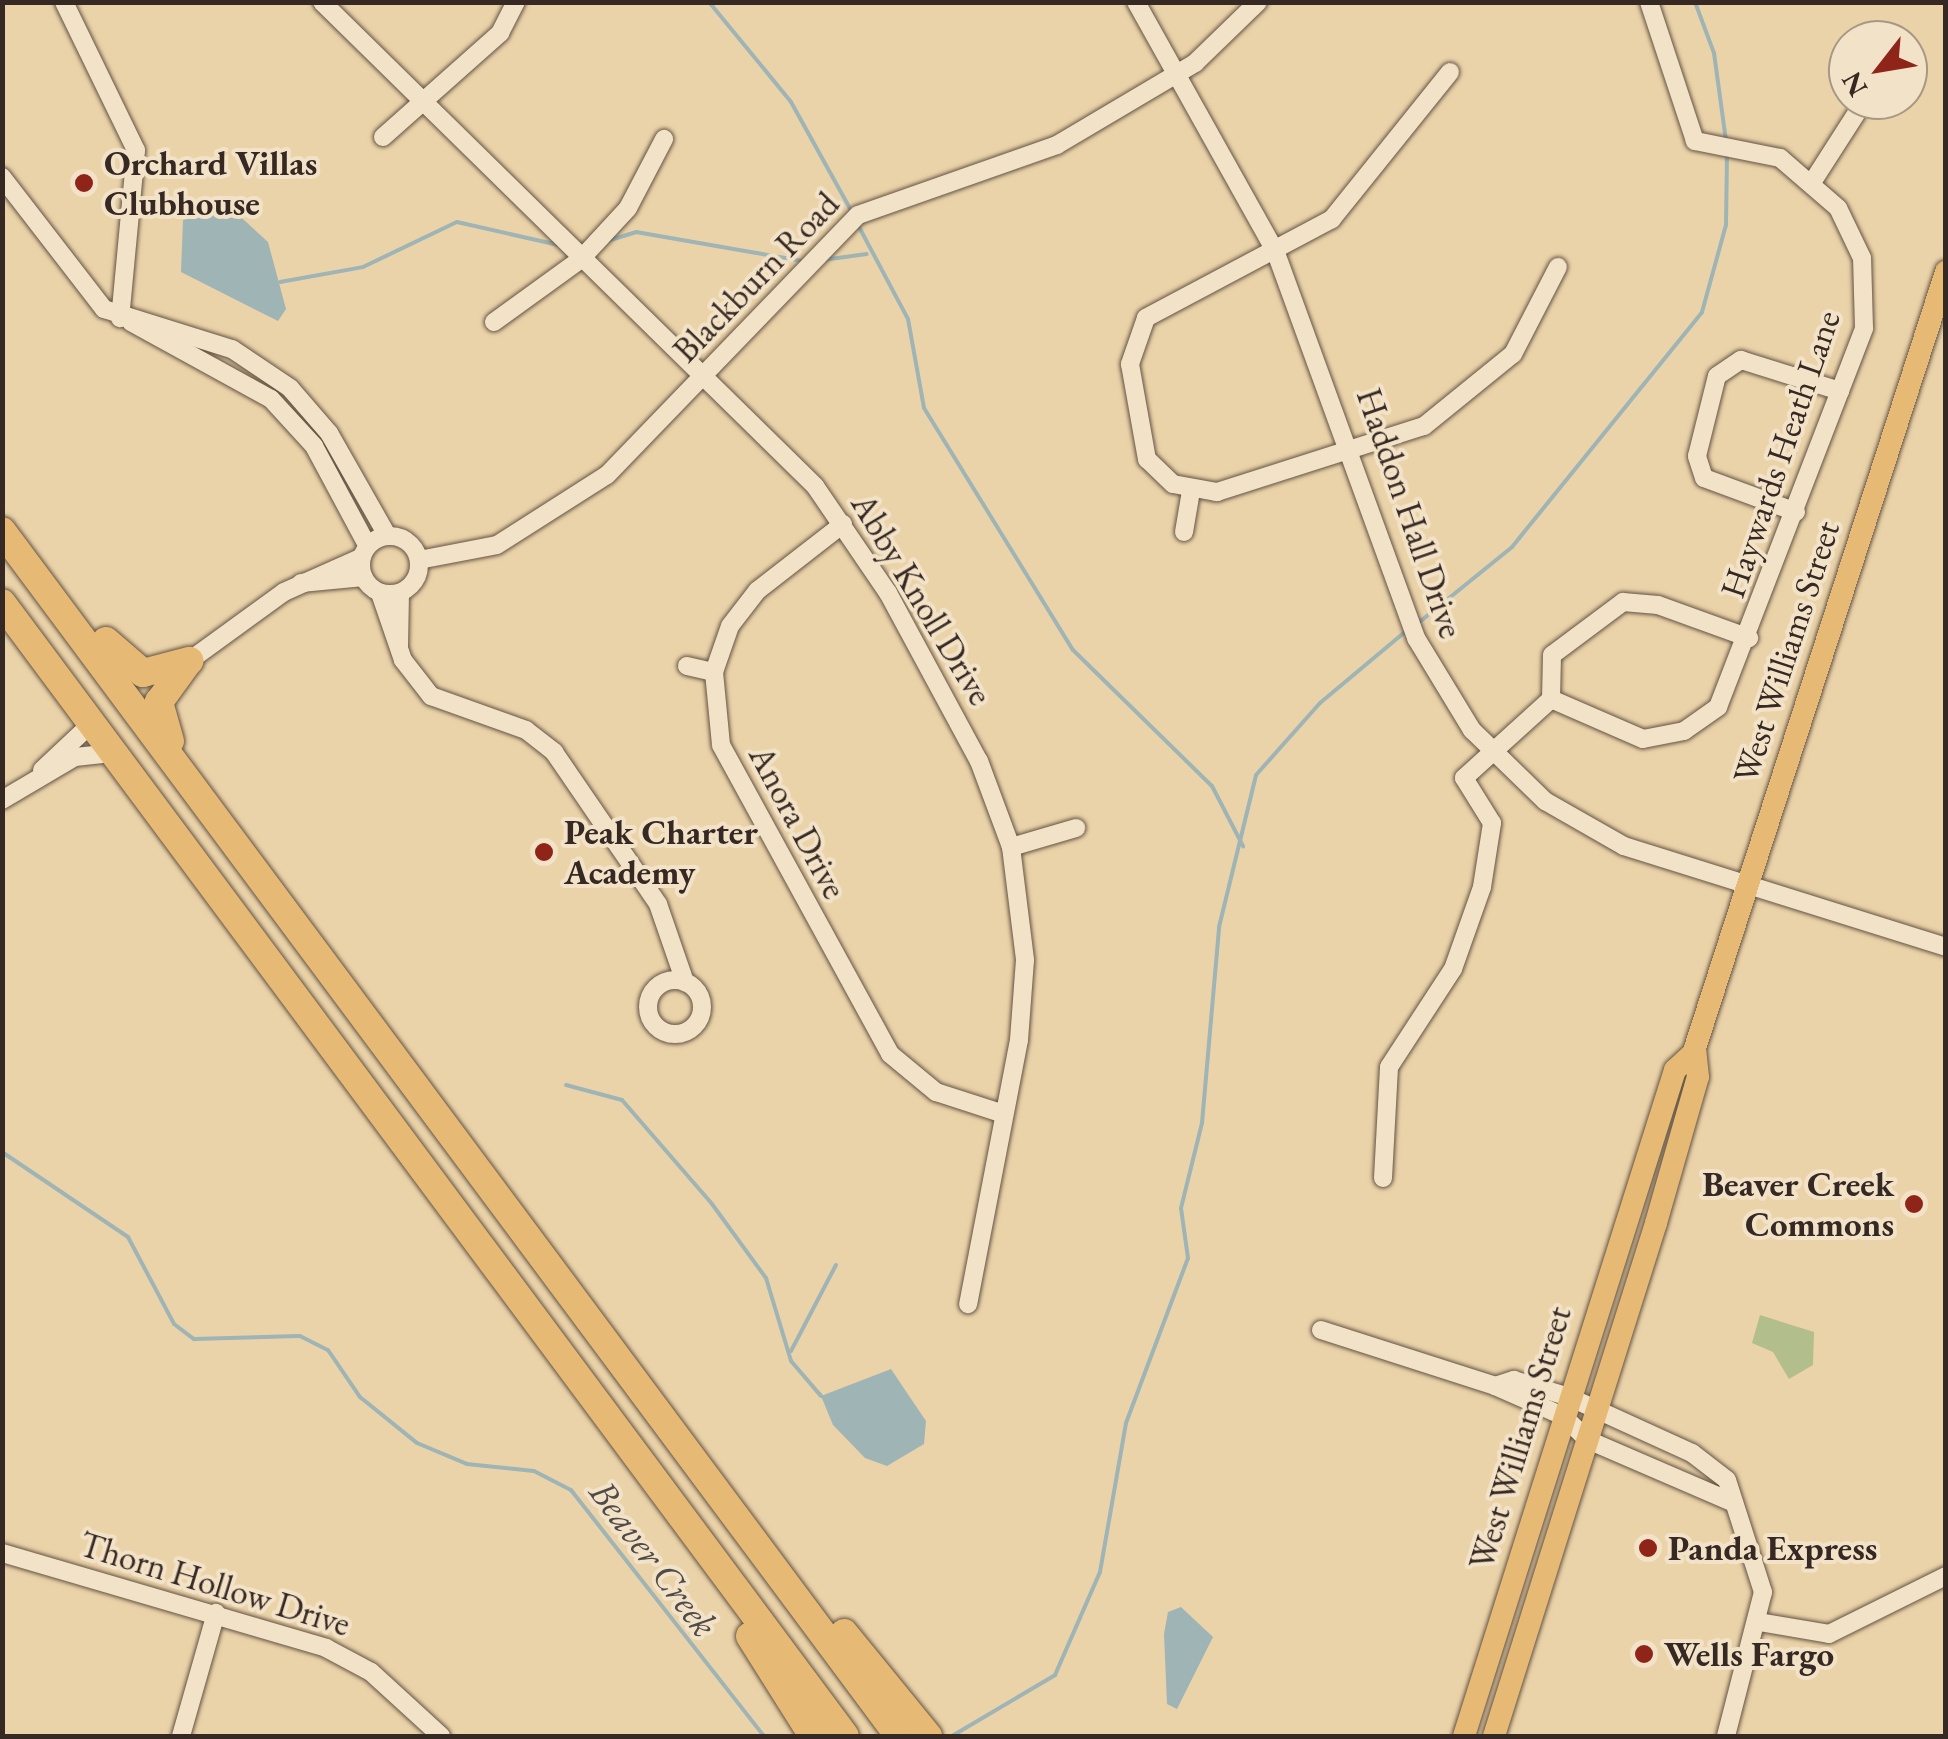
<!DOCTYPE html>
<html>
<head>
<meta charset="utf-8">
<style>
  body { margin:0 }
  #map { position:relative; width:1948px; height:1739px; overflow:hidden; background:#ebd3a9; font-family:"EB Garamond",serif }
  div>[style] { position:absolute }
  [style*='--x'] { left:calc(var(--x)*1px); top:calc(var(--y)*1px); width:calc(var(--w)*1px); rotate:calc(var(--a)*1deg) }
  .green>* { inset:0; background:#b2be8c }
  .water>* { inset:0; background:#9fb4b5 }
  .stream>* { height:4px; margin:-2px; padding:0 2px; transform-origin:2px; border-radius:2px; background:#9fb4b5 }
  .roads { filter:drop-shadow(0 0 2px #635344) drop-shadow(0 0 2px #635344) }
  .minor>* { height:18px; margin:-9px; padding:0 9px; transform-origin:9px; border-radius:9px; background:#f2e2c7 }
  .minor>.ring { margin:-9px; padding:0; box-sizing:content-box; background:none; border:18px solid #f2e2c7; border-radius:50% }
  .major>* { height:22px; margin:-11px; padding:0 11px; transform-origin:11px; border-radius:11px; background:#e6ba74 }
  .highway>* { height:28px; margin:-14px; padding:0 14px; transform-origin:14px; border-radius:14px; background:#e6ba74 }
  .dots>* { width:28px; height:28px; translate:-50% -50%; box-sizing:border-box; border:5px solid #f2e2c7; border-radius:50% }
  span { translate:-50% -50%; white-space:nowrap; text-align:center; line-height:1.15; -webkit-text-stroke:8px #f2e2c7; paint-order:stroke }
  .poi-label { font-size:35px; color:#362822; font-weight:700 }
  .left { translate:0 -50%; text-align:left }
  .right { translate:-100% -50%; text-align:right }
  .street-label { font-size:35px; color:#362822 }
  .water-label { font-size:38px; color:#504b47; font-style:italic }
  .frame { position:absolute; inset:0; border:5px solid #362822; pointer-events:none }
  .north { position:absolute; left:1828px; top:20px; width:100px; height:100px; box-sizing:border-box; background:#f2e2c7; border:2px solid #a79885; border-radius:50%; rotate:239deg; font-size:28px; font-weight:700; line-height:40px; text-align:center; color:#362822 }
  .north::after { content:''; display:block; margin:auto; width:35px; height:45px; background:#8f2418; clip-path:polygon(50% 0,100% 100%,50% 72%,0 100%) }
</style>
</head>
<body>
<div id="map">
  <div class="green">
    <div style="clip-path:polygon(1760px 1315px,1814px 1332px,1813px 1365px,1789px 1379px,1773px 1352px,1752px 1343px)"></div>
  </div>
  <div class="water">
    <div style="clip-path:polygon(231px 208px,268px 242px,286px 309px,278px 321px,181px 272px,183px 220px)"></div>
    <div style="clip-path:polygon(891px 1369px,926px 1421px,924px 1444px,887px 1466px,865px 1458px,833px 1425px,821px 1396px)"></div>
    <div style="clip-path:polygon(1181px 1607px,1213px 1637px,1177px 1709px,1167px 1704px,1164px 1634px,1168px 1612px)"></div>
  </div>
  <div class="stream">
    <div style="--x:709;--y:2;--w:129;--a:50.6"></div>
    <div style="--x:791;--y:102;--w:126;--a:61"></div>
    <div style="--x:1695;--y:2;--w:54;--a:69.6"></div>
    <div style="--x:1714;--y:53;--w:89;--a:82.2"></div>
    <div style="--x:858;--y:225;--w:106;--a:62"></div>
    <div style="--x:908;--y:319;--w:90;--a:79.8"></div>
    <div style="--x:924;--y:408;--w:284;--a:58.4"></div>
    <div style="--x:1073;--y:650;--w:194;--a:44.4"></div>
    <div style="--x:1212;--y:786;--w:68;--a:62.7"></div>
    <div style="--x:607;--y:241;--w:30;--a:-17"></div>
    <div style="--x:636;--y:232;--w:169;--a:9.9"></div>
    <div style="--x:823;--y:260;--w:44;--a:-7.8"></div>
    <div style="--x:280;--y:282;--w:84;--a:-10.2"></div>
    <div style="--x:363;--y:267;--w:104;--a:-25.6"></div>
    <div style="--x:457;--y:222;--w:104;--a:12.8"></div>
    <div style="--x:1417;--y:624;--w:122;--a:-39"></div>
    <div style="--x:1512;--y:547;--w:302;--a:-51"></div>
    <div style="--x:1702;--y:312;--w:90;--a:-74.6"></div>
    <div style="--x:1726;--y:225;--w:69;--a:-89.2"></div>
    <div style="--x:566;--y:1085;--w:58;--a:15"></div>
    <div style="--x:622;--y:1100;--w:138;--a:49.1"></div>
    <div style="--x:712;--y:1204;--w:92;--a:53.9"></div>
    <div style="--x:766;--y:1278;--w:87;--a:73.2"></div>
    <div style="--x:791;--y:1361;--w:46;--a:49.4"></div>
    <div style="--x:2;--y:1152;--w:152;--a:34"></div>
    <div style="--x:128;--y:1237;--w:98;--a:62.1"></div>
    <div style="--x:174;--y:1324;--w:25;--a:37"></div>
    <div style="--x:194;--y:1339;--w:106;--a:-1.6"></div>
    <div style="--x:300;--y:1336;--w:31;--a:27"></div>
    <div style="--x:328;--y:1350;--w:57;--a:55.8"></div>
    <div style="--x:360;--y:1397;--w:73;--a:38.9"></div>
    <div style="--x:417;--y:1443;--w:54;--a:22.8"></div>
    <div style="--x:467;--y:1464;--w:67;--a:6"></div>
    <div style="--x:534;--y:1471;--w:42;--a:27.2"></div>
    <div style="--x:571;--y:1490;--w:313;--a:51.9"></div>
    <div style="--x:791;--y:1351;--w:97;--a:-62.4"></div>
    <div style="--x:952;--y:1736;--w:120;--a:-30.6"></div>
    <div style="--x:1055;--y:1675;--w:112;--a:-66.4"></div>
    <div style="--x:1100;--y:1572;--w:151;--a:-80.1"></div>
    <div style="--x:1126;--y:1423;--w:176;--a:-69.4"></div>
    <div style="--x:1188;--y:1258;--w:50;--a:-98"></div>
    <div style="--x:1181;--y:1208;--w:88;--a:-76.1"></div>
    <div style="--x:1202;--y:1123;--w:197;--a:-85"></div>
    <div style="--x:1219;--y:927;--w:156;--a:-76.3"></div>
    <div style="--x:1256;--y:775;--w:96;--a:-48.4"></div>
    <div style="--x:1320;--y:703;--w:111;--a:-39.9"></div>
  </div>
  <div class="roads">
    <div class="minor">
      <div style="--x:64;--y:2;--w:165;--a:64.1"></div>
      <div style="--x:136;--y:150;--w:169;--a:95.4"></div>
      <div style="--x:322;--y:2;--w:691;--a:44.47"></div>
      <div style="--x:815;--y:486;--w:130;--a:55.7"></div>
      <div style="--x:888;--y:593;--w:191;--a:61.6"></div>
      <div style="--x:979;--y:761;--w:92;--a:69.6"></div>
      <div style="--x:1011;--y:847;--w:114;--a:82.9"></div>
      <div style="--x:1025;--y:960;--w:80;--a:94.3"></div>
      <div style="--x:1019;--y:1040;--w:269;--a:100.9"></div>
      <div style="--x:1136;--y:2;--w:287;--a:60.8"></div>
      <div style="--x:1276;--y:253;--w:410;--a:70"></div>
      <div style="--x:1416;--y:638;--w:108;--a:58.7"></div>
      <div style="--x:1472;--y:730;--w:102;--a:44.2"></div>
      <div style="--x:1545;--y:801;--w:91;--a:29.7"></div>
      <div style="--x:1624;--y:846;--w:337;--a:17.4"></div>
      <div style="--x:1860;--y:40;--w:32;--a:0"></div>
      <div style="--x:1848;--y:55;--w:12;--a:90"></div>
      <div style="--x:1450;--y:72;--w:189;--a:128.8"></div>
      <div style="--x:1332;--y:219;--w:211;--a:152"></div>
      <div style="--x:1146;--y:318;--w:49;--a:109.2"></div>
      <div style="--x:1130;--y:364;--w:97;--a:79.9"></div>
      <div style="--x:1147;--y:459;--w:36;--a:44"></div>
      <div style="--x:1173;--y:484;--w:45;--a:10.3"></div>
      <div style="--x:1217;--y:492;--w:217;--a:-17.7"></div>
      <div style="--x:1424;--y:426;--w:114;--a:-39"></div>
      <div style="--x:1513;--y:354;--w:98;--a:-62.7"></div>
      <div style="--x:383;--y:137;--w:157;--a:-41.6"></div>
      <div style="--x:500;--y:33;--w:35;--a:-63"></div>
      <div style="--x:2;--y:177;--w:167;--a:52.3"></div>
      <div style="--x:104;--y:309;--w:134;--a:17.4"></div>
      <div style="--x:232;--y:349;--w:70;--a:33.9"></div>
      <div style="--x:290;--y:388;--w:60;--a:49.1"></div>
      <div style="--x:329;--y:433;--w:117;--a:60.4"></div>
      <div style="--x:1813;--y:181;--w:96;--a:-57.3"></div>
      <div style="--x:131;--y:322;--w:160;--a:28.8"></div>
      <div style="--x:271;--y:399;--w:64;--a:47.5"></div>
      <div style="--x:314;--y:446;--w:112;--a:61.8"></div>
      <div style="--x:494;--y:322;--w:107;--a:-35.9"></div>
      <div style="--x:581;--y:259;--w:69;--a:-47.3"></div>
      <div style="--x:628;--y:208;--w:78;--a:-62.4"></div>
      <div style="--x:1796;--y:512;--w:98;--a:-159.7"></div>
      <div style="--x:1704;--y:478;--w:23;--a:-108"></div>
      <div style="--x:1697;--y:456;--w:82;--a:-76"></div>
      <div style="--x:1717;--y:376;--w:29;--a:-34"></div>
      <div style="--x:1741;--y:360;--w:104;--a:17.4"></div>
      <div style="--x:843;--y:524;--w:109;--a:142.1"></div>
      <div style="--x:757;--y:591;--w:44;--a:127.6"></div>
      <div style="--x:730;--y:626;--w:49;--a:109.2"></div>
      <div style="--x:714;--y:672;--w:73;--a:84.5"></div>
      <div style="--x:721;--y:745;--w:352;--a:61.3"></div>
      <div style="--x:890;--y:1054;--w:60;--a:39.6"></div>
      <div style="--x:936;--y:1092;--w:71;--a:17.9"></div>
      <div style="--x:1184;--y:532;--w:42;--a:-80.3"></div>
      <div class="ring" style="left:361px;top:536px;width:40px;height:40px"></div>
      <div style="--x:419;--y:560;--w:79;--a:-10.9"></div>
      <div style="--x:497;--y:545;--w:130;--a:-32.5"></div>
      <div style="--x:607;--y:475;--w:361;--a:-46"></div>
      <div style="--x:858;--y:215;--w:211;--a:-19.4"></div>
      <div style="--x:1057;--y:145;--w:161;--a:-30.7"></div>
      <div style="--x:1195;--y:63;--w:88;--a:-44.1"></div>
      <div style="--x:301;--y:583;--w:63;--a:-5.4"></div>
      <div style="--x:380;--y:593;--w:71;--a:71.1"></div>
      <div style="--x:403;--y:660;--w:46;--a:52.1"></div>
      <div style="--x:431;--y:696;--w:101;--a:19.7"></div>
      <div style="--x:526;--y:730;--w:36;--a:38"></div>
      <div style="--x:554;--y:752;--w:184;--a:55.6"></div>
      <div style="--x:658;--y:904;--w:83;--a:70.9"></div>
      <div style="--x:399;--y:646;--w:53;--a:-88.9"></div>
      <div style="--x:189;--y:661;--w:117;--a:-36"></div>
      <div style="--x:284;--y:592;--w:83;--a:-24.1"></div>
      <div style="--x:687;--y:666;--w:28;--a:13"></div>
      <div style="--x:1551;--y:699;--w:44;--a:-88.7"></div>
      <div style="--x:1552;--y:655;--w:89;--a:-36.7"></div>
      <div style="--x:1623;--y:602;--w:35;--a:5"></div>
      <div style="--x:1658;--y:605;--w:97;--a:19.9"></div>
      <div style="--x:42;--y:770;--w:69;--a:-43.2"></div>
      <div style="--x:2;--y:800;--w:85;--a:-30.5"></div>
      <div style="--x:75;--y:757;--w:39;--a:-6"></div>
      <div style="--x:1011;--y:847;--w:68;--a:-16.3"></div>
      <div class="ring" style="left:648px;top:980px;width:36px;height:36px"></div>
      <div style="--x:1383;--y:1178;--w:111;--a:-86.9"></div>
      <div style="--x:1389;--y:1067;--w:117;--a:-56.9"></div>
      <div style="--x:1453;--y:969;--w:87;--a:-70.5"></div>
      <div style="--x:1482;--y:887;--w:65;--a:-81.1"></div>
      <div style="--x:1492;--y:823;--w:53;--a:-121.9"></div>
      <div style="--x:1464;--y:778;--w:118;--a:-42.2"></div>
      <div style="--x:1551;--y:699;--w:100;--a:23.5"></div>
      <div style="--x:1643;--y:739;--w:42;--a:-11"></div>
      <div style="--x:1684;--y:731;--w:42;--a:-35.2"></div>
      <div style="--x:1718;--y:707;--w:406;--a:-68.9"></div>
      <div style="--x:1864;--y:328;--w:70;--a:-91.6"></div>
      <div style="--x:1862;--y:258;--w:55;--a:-115.6"></div>
      <div style="--x:1838;--y:208;--w:77;--a:-139.2"></div>
      <div style="--x:1780;--y:158;--w:87;--a:-168.7"></div>
      <div style="--x:1695;--y:141;--w:146;--a:-108.3"></div>
      <div style="--x:1321;--y:1330;--w:183;--a:17.8"></div>
      <div style="--x:1495;--y:1386;--w:74;--a:23.8"></div>
      <div style="--x:1563;--y:1416;--w:35;--a:44"></div>
      <div style="--x:1588;--y:1440;--w:159;--a:23.3"></div>
      <div style="--x:1495;--y:1386;--w:20;--a:-18"></div>
      <div style="--x:1514;--y:1380;--w:58;--a:17.2"></div>
      <div style="--x:1569;--y:1397;--w:135;--a:24.5"></div>
      <div style="--x:1692;--y:1453;--w:44;--a:37.6"></div>
      <div style="--x:1727;--y:1480;--w:118;--a:72.2"></div>
      <div style="--x:1763;--y:1592;--w:149;--a:104.4"></div>
      <div style="--x:2;--y:1553;--w:338;--a:16.3"></div>
      <div style="--x:326;--y:1648;--w:51;--a:28.1"></div>
      <div style="--x:371;--y:1672;--w:95;--a:42.4"></div>
      <div style="--x:1759;--y:1622;--w:71;--a:9.7"></div>
      <div style="--x:1829;--y:1634;--w:131;--a:-26.4"></div>
      <div style="--x:181;--y:1736;--w:128;--a:-74.1"></div>
    </div>
    <div class="major">
      <div style="--x:1464;--y:1736;--w:699;--a:-72.42"></div>
      <div style="--x:1675;--y:1070;--w:25;--a:-43"></div>
      <div style="--x:1494;--y:1736;--w:538;--a:-72.47"></div>
      <div style="--x:1656;--y:1223;--w:152;--a:-74"></div>
      <div style="--x:1698;--y:1077;--w:29;--a:-96"></div>
      <div style="--x:1695;--y:1048;--w:816;--a:-72.08"></div>
    </div>
    <div class="highway">
      <div style="--x:2;--y:531;--w:1502;--a:53.34"></div>
      <div style="--x:2;--y:603;--w:1412;--a:53.35"></div>
      <div style="--x:106;--y:641;--w:49;--a:40.9"></div>
      <div style="--x:143;--y:673;--w:48;--a:-14.6"></div>
      <div style="--x:170;--y:741;--w:41;--a:-105.8"></div>
      <div style="--x:159;--y:702;--w:49;--a:-54.1"></div>
      <div style="--x:844;--y:1633;--w:133;--a:50.8"></div>
      <div style="--x:750;--y:1636;--w:118;--a:57.8"></div>
    </div>
  </div>
  <div class="dots">
    <div style="left:84px;top:183px;background:#8f2418"></div>
    <div style="left:544px;top:852px;background:#8f2418"></div>
    <div style="left:1914px;top:1204px;background:#8f2418"></div>
    <div style="left:1648px;top:1548px;background:#8f2418"></div>
    <div style="left:1644px;top:1654px;background:#8f2418"></div>
  </div>
  <div class="poi-label">
    <span class="left" style="left:104px;top:183px">Orchard Villas<br>Clubhouse</span>
    <span class="left" style="left:564px;top:852px">Peak Charter<br>Academy</span>
    <span class="right" style="left:1894px;top:1204px">Beaver Creek<br>Commons</span>
    <span class="left" style="left:1668px;top:1548px">Panda Express</span>
    <span class="left" style="left:1664px;top:1654px">Wells Fargo</span>
  </div>
  <div class="street-label">
    <span style="left:756px;top:277px;rotate:-46deg">Blackburn Road</span>
    <span style="left:1780px;top:454px;rotate:-71deg">Haywards Heath Lane</span>
    <span style="left:1410px;top:513px;rotate:71deg">Haddon Hall Drive</span>
    <span style="left:922px;top:599px;rotate:59deg">Abby Knoll Drive</span>
    <span style="left:1786px;top:652px;rotate:-72deg">West Williams Street</span>
    <span style="left:798px;top:822px;rotate:62deg">Anora Drive</span>
    <span style="left:1520px;top:1438px;rotate:-73deg">West Williams Street</span>
    <span style="left:215px;top:1584px;rotate:17deg">Thorn Hollow Drive</span>
  </div>
  <div class="water-label">
    <span style="left:654px;top:1558px;rotate:53deg">Beaver Creek</span>
  </div>
  <div class="frame"></div>
  <div class="north">N</div>
</div>
</body>
</html>
